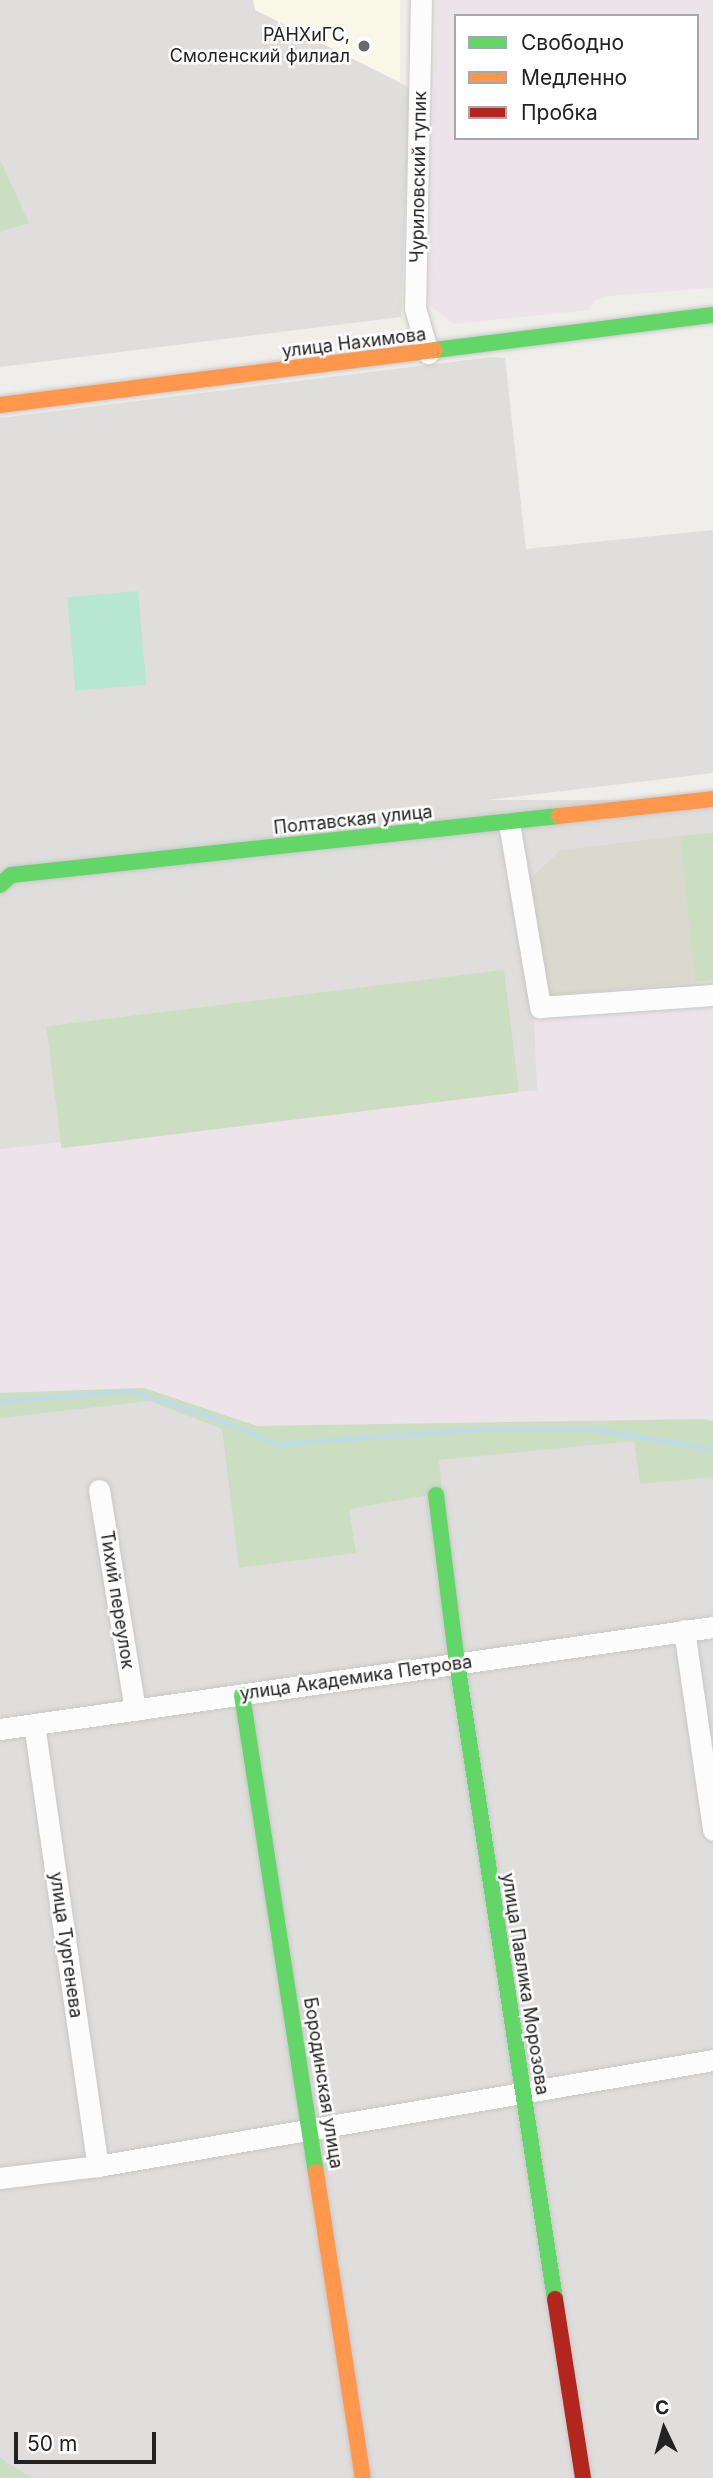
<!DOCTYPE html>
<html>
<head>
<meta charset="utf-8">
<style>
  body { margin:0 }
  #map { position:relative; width:713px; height:2478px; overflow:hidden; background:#f0eeeb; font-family:Inter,sans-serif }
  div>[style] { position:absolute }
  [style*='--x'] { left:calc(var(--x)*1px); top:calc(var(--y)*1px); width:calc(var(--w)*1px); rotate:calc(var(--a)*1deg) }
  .residential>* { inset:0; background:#dfdedc; transform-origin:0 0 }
  .industrial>* { inset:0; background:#ede4e9 }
  .education>* { inset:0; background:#f8f7e8 }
  .construction>* { inset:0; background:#d9d9cd }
  .forest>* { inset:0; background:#cbdec1; transform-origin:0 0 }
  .pitch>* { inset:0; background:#b7e6d2; transform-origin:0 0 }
  .stream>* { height:5px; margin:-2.5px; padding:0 2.5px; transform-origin:2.5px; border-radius:2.5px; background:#bfdbe3 }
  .roads { filter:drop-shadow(0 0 2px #c9c8c7) drop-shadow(0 0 2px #c9c8c7) }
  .street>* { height:21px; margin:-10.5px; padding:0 10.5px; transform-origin:10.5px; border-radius:10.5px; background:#fdfcfc }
  .fast>* { height:16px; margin:-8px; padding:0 8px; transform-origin:8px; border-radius:8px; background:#63d668 }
  .slow>* { height:16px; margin:-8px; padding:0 8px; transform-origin:8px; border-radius:8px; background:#ff974d }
  .jam>* { height:16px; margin:-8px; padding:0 8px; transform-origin:8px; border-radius:8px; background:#b3261e }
  .dots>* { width:19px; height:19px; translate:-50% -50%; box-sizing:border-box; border:4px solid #fff; border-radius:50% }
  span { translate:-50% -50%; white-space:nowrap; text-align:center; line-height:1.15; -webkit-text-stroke:5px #fff; paint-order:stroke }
  .poi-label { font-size:18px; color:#222 }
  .right { translate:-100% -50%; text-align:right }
  .street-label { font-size:18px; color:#222 }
  .legend { position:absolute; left:454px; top:14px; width:245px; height:126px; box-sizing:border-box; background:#fff; border:2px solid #a7a7a7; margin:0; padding:9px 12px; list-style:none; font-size:21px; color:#222 }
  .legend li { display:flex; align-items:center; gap:14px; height:35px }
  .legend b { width:35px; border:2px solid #a7a7a7 }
  .north { position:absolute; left:629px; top:2394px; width:70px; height:70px; -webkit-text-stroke:5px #fff; paint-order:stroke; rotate:355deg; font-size:19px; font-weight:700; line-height:28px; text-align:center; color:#222 }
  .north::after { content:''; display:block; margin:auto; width:24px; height:32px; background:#222; clip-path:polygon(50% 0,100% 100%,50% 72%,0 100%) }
  .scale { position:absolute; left:14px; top:2432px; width:142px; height:32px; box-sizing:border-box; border:4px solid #222; border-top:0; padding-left:9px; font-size:21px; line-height:24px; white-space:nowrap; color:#222; -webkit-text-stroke:5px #fff; paint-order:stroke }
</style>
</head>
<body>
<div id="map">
  <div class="residential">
    <div style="clip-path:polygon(0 0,253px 0,256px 10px,410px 88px,401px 317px,0 367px,0 232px,28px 222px,0 159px)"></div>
    <div style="clip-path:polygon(492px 357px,505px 358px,526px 549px,713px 530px,713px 773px,0 858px,0 418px)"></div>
    <div style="left:713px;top:800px;width:1678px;height:719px;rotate:90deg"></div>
  </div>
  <div class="industrial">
    <div style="clip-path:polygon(evenodd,436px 0,713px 0,713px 288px,609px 296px,594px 301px,590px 310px,454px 324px,429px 305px,436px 0,456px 16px,697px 16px,697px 138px,456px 138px,456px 16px)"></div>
    <div style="clip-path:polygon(713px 1004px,713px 1421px,257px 1426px,144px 1388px,0 1393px,0 1149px,537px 1090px,534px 1018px)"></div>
  </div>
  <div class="education">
    <div style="clip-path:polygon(253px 0,400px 0,400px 82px,255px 10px)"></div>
  </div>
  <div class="construction">
    <div style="clip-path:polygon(680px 836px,695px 982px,543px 996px,531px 878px,561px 850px)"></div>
  </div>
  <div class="forest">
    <div style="clip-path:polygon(0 159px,29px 223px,0 232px)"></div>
    <div style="clip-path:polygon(713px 833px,713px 980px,695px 982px,680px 836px)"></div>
    <div style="left:504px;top:970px;width:123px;height:461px;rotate:83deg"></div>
    <div style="clip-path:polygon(144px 1388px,257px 1426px,704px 1419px,713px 1421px,713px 1477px,640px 1484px,634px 1441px,439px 1460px,442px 1493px,349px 1509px,356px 1553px,239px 1568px,222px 1429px,150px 1401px,0 1418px,0 1393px)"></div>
    <div style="clip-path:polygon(0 2458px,32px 2478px,0 2478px)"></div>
  </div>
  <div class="pitch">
    <div style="left:138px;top:591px;width:94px;height:71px;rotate:85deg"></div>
  </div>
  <div class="stream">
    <div style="--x:0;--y:1401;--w:131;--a:-4.4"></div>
    <div style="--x:131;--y:1391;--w:83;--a:17.6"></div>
    <div style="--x:210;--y:1416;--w:73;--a:22.7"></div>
    <div style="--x:277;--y:1444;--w:206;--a:-4.2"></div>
    <div style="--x:482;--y:1429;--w:111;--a:0"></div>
    <div style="--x:593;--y:1429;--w:122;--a:9.5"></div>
  </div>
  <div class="roads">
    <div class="street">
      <div style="--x:421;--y:0;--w:308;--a:91.1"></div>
      <div style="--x:415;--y:308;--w:47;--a:73.9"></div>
      <div style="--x:509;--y:823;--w:187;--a:80.4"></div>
      <div style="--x:540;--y:1007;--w:173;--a:-4"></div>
      <div style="--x:99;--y:1490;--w:223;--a:80.7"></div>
      <div style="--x:684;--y:1630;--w:202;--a:81.7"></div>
      <div style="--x:34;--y:1724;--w:447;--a:81.8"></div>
      <div style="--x:0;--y:1729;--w:720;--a:-8.14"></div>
      <div style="--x:0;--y:2178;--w:99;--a:-7"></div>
      <div style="--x:98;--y:2166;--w:624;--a:-9.78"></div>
    </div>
    <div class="fast">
      <div style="--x:435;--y:350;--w:280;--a:-7.2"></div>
      <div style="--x:0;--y:885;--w:15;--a:-42"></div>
      <div style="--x:11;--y:875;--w:551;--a:-6.15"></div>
      <div style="--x:436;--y:1495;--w:169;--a:82.9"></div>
      <div style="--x:457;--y:1663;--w:644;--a:81.24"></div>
      <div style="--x:242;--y:1695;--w:483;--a:81.2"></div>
    </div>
    <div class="slow">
      <div style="--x:0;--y:405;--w:438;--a:-7.2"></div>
      <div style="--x:559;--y:816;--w:155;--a:-6.3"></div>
      <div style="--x:316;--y:2172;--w:310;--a:81.3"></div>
    </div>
    <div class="jam">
      <div style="--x:555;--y:2299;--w:181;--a:81.1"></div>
    </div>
  </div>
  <div class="dots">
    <div style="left:364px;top:46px;background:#6a6968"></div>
  </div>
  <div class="poi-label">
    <span class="right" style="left:350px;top:46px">РАНХиГС,<br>Смоленский филиал</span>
  </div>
  <div class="street-label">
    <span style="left:419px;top:177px;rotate:-89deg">Чуриловский тупик</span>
    <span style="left:354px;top:343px;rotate:-7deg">улица Нахимова</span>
    <span style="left:353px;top:820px;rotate:-6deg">Полтавская улица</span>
    <span style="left:117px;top:1600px;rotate:81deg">Тихий переулок</span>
    <span style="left:356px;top:1678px;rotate:-8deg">улица Академика Петрова</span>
    <span style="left:66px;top:1945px;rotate:82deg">улица Тургенева</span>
    <span style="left:525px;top:1984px;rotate:81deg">улица Павлика Морозова</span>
    <span style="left:323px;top:2083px;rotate:81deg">Бородинская улица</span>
  </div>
  <ul class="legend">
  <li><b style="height:9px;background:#63d668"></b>Свободно</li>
  <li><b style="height:9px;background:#ff974d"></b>Медленно</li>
  <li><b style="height:9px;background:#b3261e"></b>Пробка</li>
  </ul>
  <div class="north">С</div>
  <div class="scale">50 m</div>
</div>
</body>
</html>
